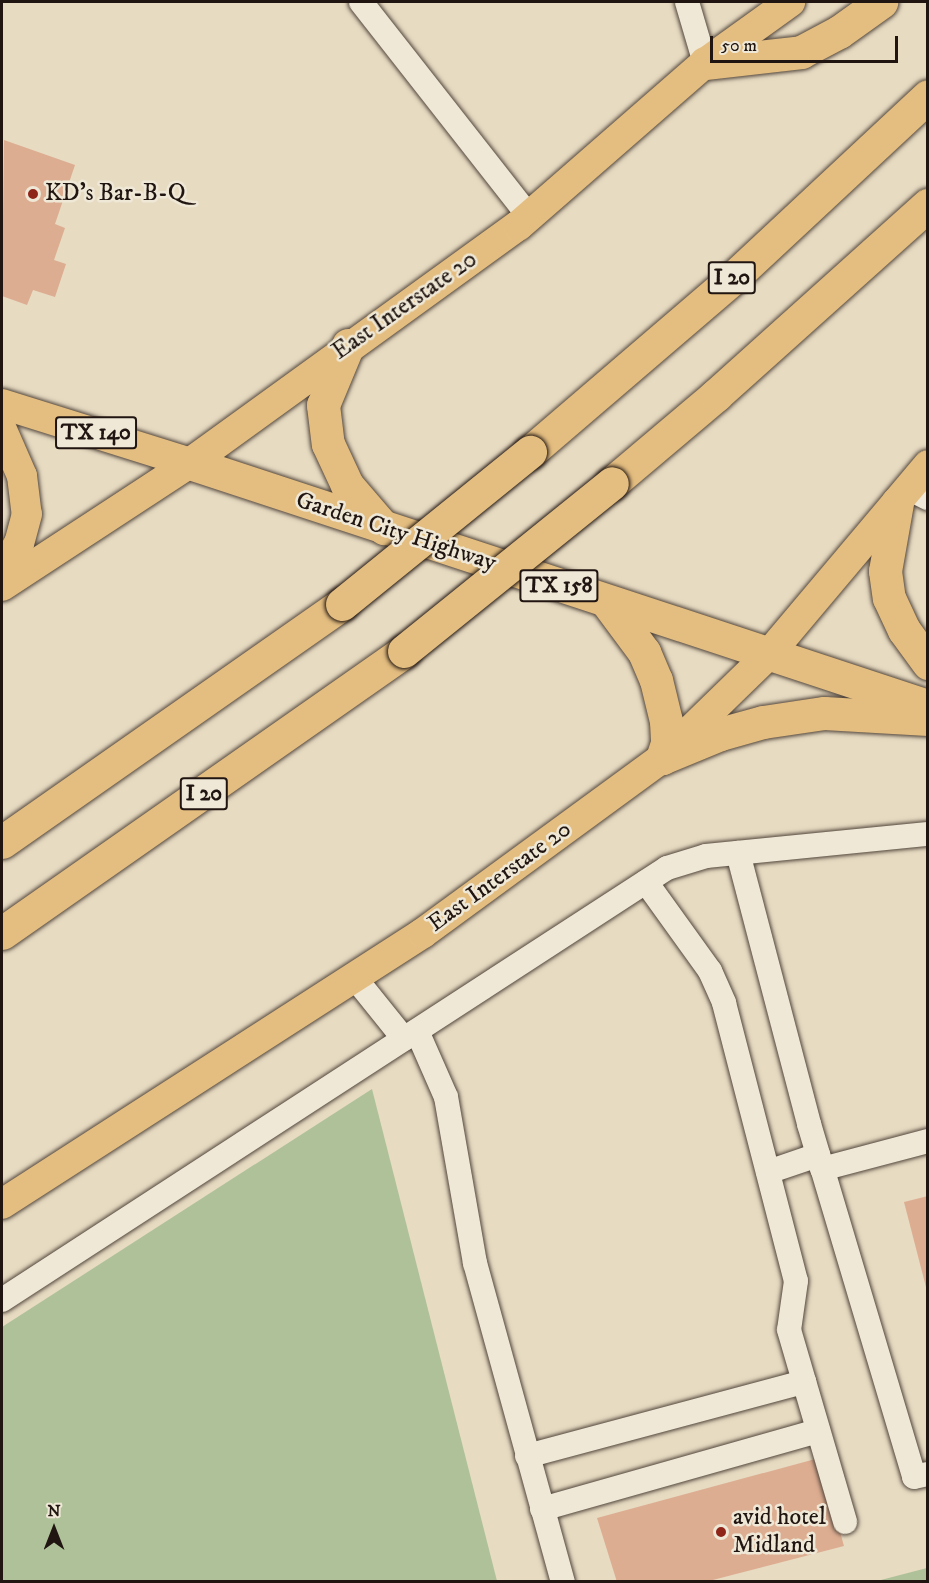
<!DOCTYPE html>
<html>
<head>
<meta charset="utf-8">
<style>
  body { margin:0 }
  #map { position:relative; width:929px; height:1583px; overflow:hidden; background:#e7dbc2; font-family:"IM FELL DW Pica",serif }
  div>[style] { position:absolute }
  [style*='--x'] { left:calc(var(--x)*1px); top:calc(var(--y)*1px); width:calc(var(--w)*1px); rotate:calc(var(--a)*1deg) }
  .green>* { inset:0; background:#afc198 }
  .building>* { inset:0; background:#ddad91 }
  .roads { filter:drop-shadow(0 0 2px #52463c) drop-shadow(0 0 2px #52463c) }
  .minor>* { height:24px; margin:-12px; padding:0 12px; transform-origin:12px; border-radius:12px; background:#efe8d7 }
  .major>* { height:30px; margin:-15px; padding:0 15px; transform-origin:15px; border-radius:15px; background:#e4be81 }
  .highway>* { height:33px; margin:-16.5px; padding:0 16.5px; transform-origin:16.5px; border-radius:16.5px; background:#e4be81 }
  .bridges { filter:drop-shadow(0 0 2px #201510) drop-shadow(0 0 2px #201510) }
  .highway-bridge>* { height:33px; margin:-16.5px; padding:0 16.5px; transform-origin:16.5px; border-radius:16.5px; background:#e4be81 }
  .dots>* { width:16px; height:16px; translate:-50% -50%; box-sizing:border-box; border:3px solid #efe8d7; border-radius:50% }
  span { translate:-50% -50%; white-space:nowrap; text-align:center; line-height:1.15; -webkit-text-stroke:5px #efe8d7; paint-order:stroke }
  .shield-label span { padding:2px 4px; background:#efe8d7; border:2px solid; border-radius:4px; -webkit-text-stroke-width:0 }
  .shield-label { font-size:22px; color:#201510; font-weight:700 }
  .poi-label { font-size:24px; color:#201510 }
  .left { translate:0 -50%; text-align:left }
  .street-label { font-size:24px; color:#201510 }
  .frame { position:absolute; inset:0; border:3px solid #201510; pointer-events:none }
  .north { position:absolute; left:24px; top:1499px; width:60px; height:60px; -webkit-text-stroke:4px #efe8d7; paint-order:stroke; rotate:0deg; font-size:16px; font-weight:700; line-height:24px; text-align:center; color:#201510 }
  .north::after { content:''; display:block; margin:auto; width:21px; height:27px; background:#201510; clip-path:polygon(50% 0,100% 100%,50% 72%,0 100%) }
  .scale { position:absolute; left:710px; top:36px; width:188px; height:27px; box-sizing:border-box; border:3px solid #201510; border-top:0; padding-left:8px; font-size:18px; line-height:21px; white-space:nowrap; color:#201510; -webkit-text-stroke:4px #efe8d7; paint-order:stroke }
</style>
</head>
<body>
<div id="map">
  <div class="green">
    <div style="clip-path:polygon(372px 1089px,497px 1581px,2px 1581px,2px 1327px)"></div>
    <div style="clip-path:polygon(927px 1568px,927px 1581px,877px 1581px)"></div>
  </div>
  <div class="building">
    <div style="clip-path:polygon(4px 140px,75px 165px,55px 224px,65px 228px,54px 260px,66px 264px,55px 297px,33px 290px,27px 305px,2px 296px)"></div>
    <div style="clip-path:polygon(928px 1196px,928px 1290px,927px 1291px,904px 1202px)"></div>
    <div style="clip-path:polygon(819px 1458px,844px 1546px,705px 1582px,617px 1582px,597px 1518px)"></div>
  </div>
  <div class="roads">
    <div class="minor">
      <div style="--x:361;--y:2;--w:272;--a:51.9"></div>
      <div style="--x:687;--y:2;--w:64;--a:73.6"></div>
      <div style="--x:908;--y:488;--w:22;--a:27"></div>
      <div style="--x:738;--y:853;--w:280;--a:75.3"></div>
      <div style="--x:809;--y:1124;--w:368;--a:73.4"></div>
      <div style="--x:914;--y:1477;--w:14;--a:-12"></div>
      <div style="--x:646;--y:882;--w:110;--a:54.3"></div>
      <div style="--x:710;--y:971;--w:35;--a:66"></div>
      <div style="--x:724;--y:1003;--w:287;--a:75.5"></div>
      <div style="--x:796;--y:1281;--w:49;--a:98.1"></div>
      <div style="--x:789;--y:1330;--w:200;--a:73.7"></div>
      <div style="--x:355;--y:978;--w:78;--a:51.2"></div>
      <div style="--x:417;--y:1031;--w:72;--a:66.3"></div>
      <div style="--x:446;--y:1097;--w:169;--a:80.1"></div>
      <div style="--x:475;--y:1263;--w:331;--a:74.6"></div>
      <div style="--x:822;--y:1169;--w:110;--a:-14.8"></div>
      <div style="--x:768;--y:1172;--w:53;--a:-18.8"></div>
      <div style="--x:2;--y:1300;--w:793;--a:-33.01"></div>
      <div style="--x:667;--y:868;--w:41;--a:-17.1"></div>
      <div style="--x:706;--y:856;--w:223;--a:-5.7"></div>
      <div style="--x:527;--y:1456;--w:287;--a:-15"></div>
      <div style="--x:542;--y:1509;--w:287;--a:-15.8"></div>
    </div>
    <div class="major">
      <div style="--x:2;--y:404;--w:197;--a:17.4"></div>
      <div style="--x:2;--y:430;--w:50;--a:66.5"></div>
      <div style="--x:22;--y:476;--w:38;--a:83"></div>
      <div style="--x:27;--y:514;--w:30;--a:105"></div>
      <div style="--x:19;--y:543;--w:34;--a:120"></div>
      <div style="--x:2;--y:586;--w:225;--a:-33.2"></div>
      <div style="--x:190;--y:463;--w:405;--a:-35.9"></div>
      <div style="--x:518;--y:226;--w:248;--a:-41.1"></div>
      <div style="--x:705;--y:63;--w:105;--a:-35.7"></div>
      <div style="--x:2;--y:1204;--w:501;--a:-32.77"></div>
      <div style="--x:423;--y:933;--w:296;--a:-36.2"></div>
      <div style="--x:662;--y:758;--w:149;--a:-44.2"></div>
      <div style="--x:769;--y:654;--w:247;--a:-49.9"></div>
    </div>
    <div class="highway">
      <div style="--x:705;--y:63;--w:97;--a:-6.5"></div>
      <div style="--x:801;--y:52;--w:43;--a:-27.8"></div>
      <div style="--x:839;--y:32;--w:52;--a:-35.5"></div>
      <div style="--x:348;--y:345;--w:65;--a:112.6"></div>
      <div style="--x:323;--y:405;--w:39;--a:83"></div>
      <div style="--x:328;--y:444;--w:45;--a:65.1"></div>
      <div style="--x:347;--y:485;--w:57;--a:49.3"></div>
      <div style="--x:530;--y:452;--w:269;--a:-40.6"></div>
      <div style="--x:734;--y:277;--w:265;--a:-43"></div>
      <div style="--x:190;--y:463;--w:777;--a:18.23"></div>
      <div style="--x:612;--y:483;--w:136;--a:-40.2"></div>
      <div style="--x:716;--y:395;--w:285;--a:-41.9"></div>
      <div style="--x:897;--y:503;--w:69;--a:100"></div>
      <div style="--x:885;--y:571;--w:27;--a:82"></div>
      <div style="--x:889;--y:598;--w:35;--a:65"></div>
      <div style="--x:904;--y:630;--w:41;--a:54"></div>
      <div style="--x:606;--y:601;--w:64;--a:53.3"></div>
      <div style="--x:644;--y:652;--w:30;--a:67"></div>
      <div style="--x:656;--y:680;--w:42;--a:76.3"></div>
      <div style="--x:666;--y:721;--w:22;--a:87"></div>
      <div style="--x:667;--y:743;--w:16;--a:108"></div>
      <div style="--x:662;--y:758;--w:63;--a:-22.5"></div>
      <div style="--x:720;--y:734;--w:45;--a:-15.6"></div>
      <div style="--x:763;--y:722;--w:62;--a:-8.4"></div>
      <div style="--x:824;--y:713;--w:104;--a:3.3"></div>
      <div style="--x:2;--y:842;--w:415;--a:-35"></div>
      <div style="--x:2;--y:933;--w:491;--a:-35"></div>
    </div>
  </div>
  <div class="bridges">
    <div class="highway-bridge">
      <div style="--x:342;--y:604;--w:242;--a:-39"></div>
      <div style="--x:404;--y:651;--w:267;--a:-38.9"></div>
    </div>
  </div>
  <div class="dots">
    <div style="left:33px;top:194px;background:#8f2418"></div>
    <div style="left:721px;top:1532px;background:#8f2418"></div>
  </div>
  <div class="shield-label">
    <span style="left:732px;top:278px">I 20</span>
    <span style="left:96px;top:433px">TX 140</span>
    <span style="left:559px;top:586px">TX 158</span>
    <span style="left:204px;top:794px">I 20</span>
  </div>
  <div class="poi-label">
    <span class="left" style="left:45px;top:194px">KD's Bar-B-Q</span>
    <span class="left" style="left:733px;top:1532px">avid hotel<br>Midland</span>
  </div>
  <div class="street-label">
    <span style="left:405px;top:306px;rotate:-35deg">East Interstate 20</span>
    <span style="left:396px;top:532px;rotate:18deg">Garden City Highway</span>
    <span style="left:500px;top:877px;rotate:-36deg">East Interstate 20</span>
  </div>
  <div class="frame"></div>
  <div class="north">N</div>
  <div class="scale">50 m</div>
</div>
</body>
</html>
